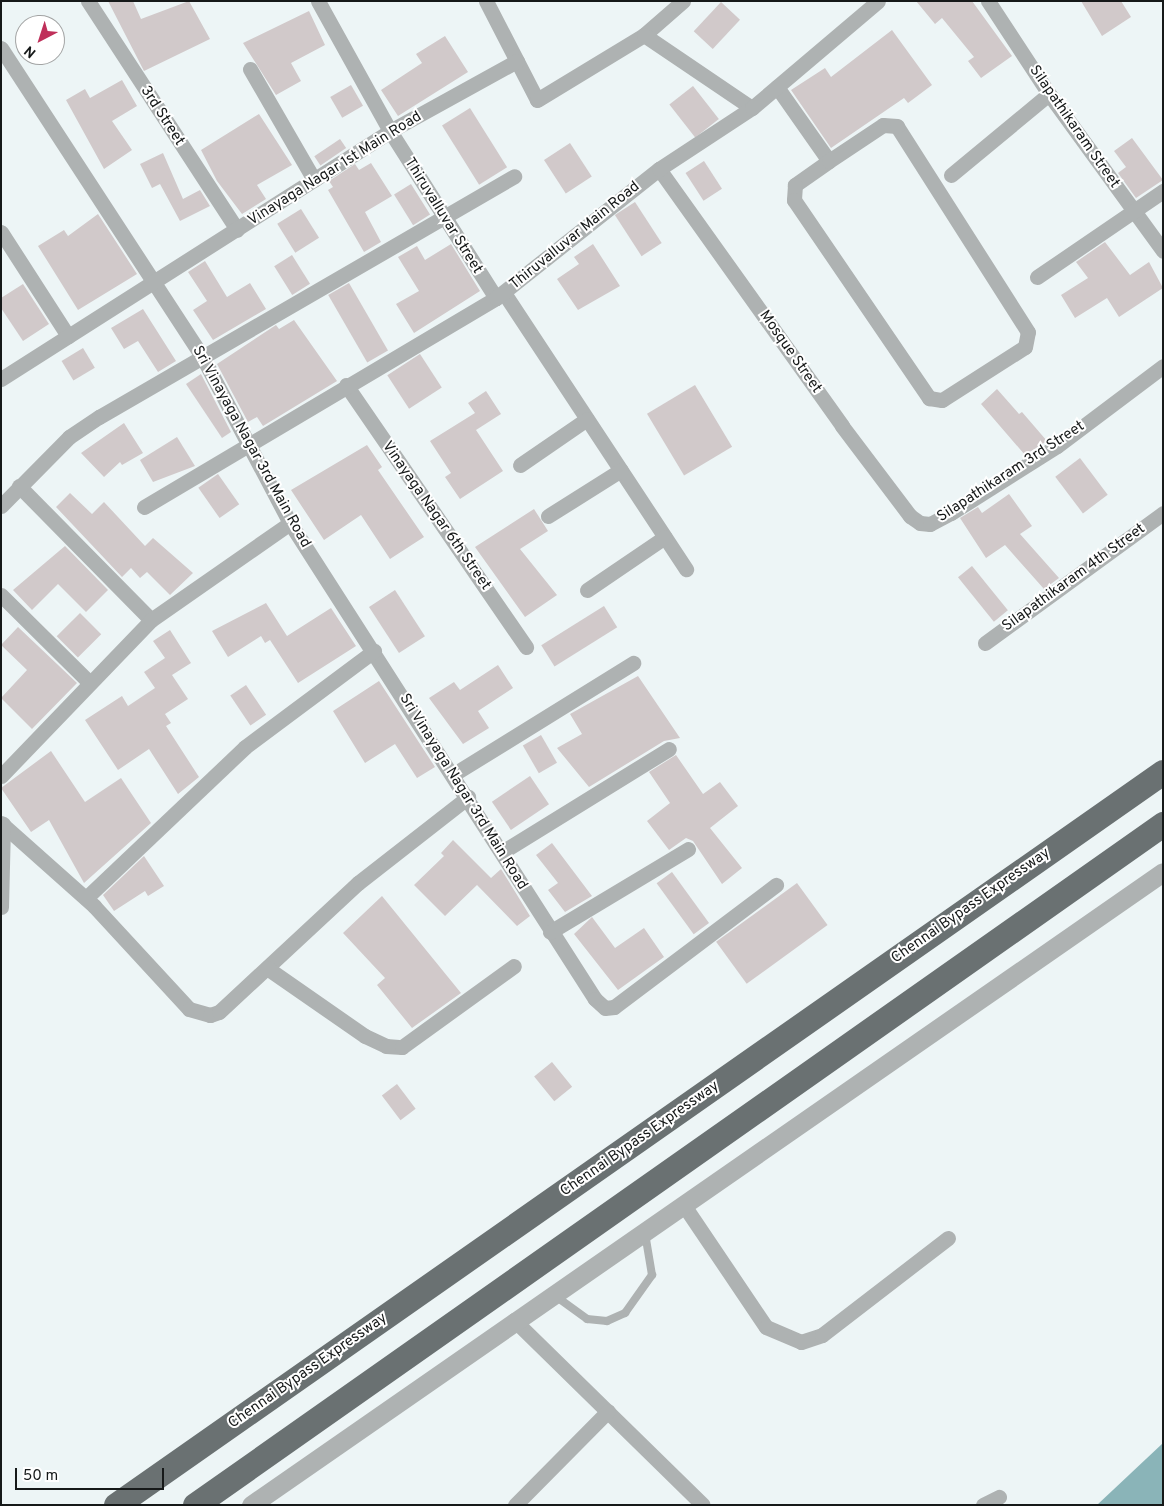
<!DOCTYPE html>
<html>
<head>
<meta charset="utf-8">
<style>
  body { margin:0 }
  #map { position:relative; width:1164px; height:1506px; overflow:hidden; background:#edf5f6; font-family:Overpass,sans-serif }
  div>[style] { position:absolute }
  [style*='--x'] { left:calc(var(--x)*1px); top:calc(var(--y)*1px); width:calc(var(--w)*1px); rotate:calc(var(--a)*1deg) }
  .water>* { inset:0; background:#8ab4b8 }
  .building>* { inset:0; background:#d1c9ca; transform-origin:0 0 }
  .service>* { height:8px; margin:-4px; padding:0 4px; transform-origin:4px; border-radius:4px; background:#aeb2b2 }
  .minor>* { height:15px; margin:-7.5px; padding:0 7.5px; transform-origin:7.5px; border-radius:7.5px; background:#aeb2b2 }
  .tertiary>* { height:19px; margin:-9.5px; padding:0 9.5px; transform-origin:9.5px; border-radius:9.5px; background:#aeb2b2 }
  .trunk>* { height:25px; margin:-12.5px; padding:0 12.5px; transform-origin:12.5px; border-radius:12.5px; background:#6a7172 }
  span { translate:-50% -50%; white-space:nowrap; text-align:center; line-height:1.15; -webkit-text-stroke:4px #fff; paint-order:stroke }
  .street-label { font-size:15px; color:#161919 }
  .frame { position:absolute; inset:0; border:2px solid #161919; pointer-events:none }
  .north { position:absolute; left:15px; top:15px; width:50px; height:50px; box-sizing:border-box; background:#fff; border:1px solid #a2a3a3; border-radius:50%; rotate:220deg; font-size:14px; font-weight:700; line-height:20px; text-align:center; color:#161919 }
  .north::after { content:''; display:block; margin:auto; width:18px; height:22px; background:#bf305a; clip-path:polygon(50% 0,100% 100%,50% 72%,0 100%) }
  .scale { position:absolute; left:15px; top:1468px; width:149px; height:22px; box-sizing:border-box; border:2px solid #161919; border-top:0; padding-left:6px; font-size:15px; line-height:18px; white-space:nowrap; color:#161919; -webkit-text-stroke:4px #fff; paint-order:stroke }
</style>
</head>
<body>
<div id="map">
  <div class="water">
    <div style="clip-path:polygon(1163px 1443px,1163px 1505px,1097px 1505px)"></div>
  </div>
  <div class="building">
    <div style="clip-path:polygon(108px 1px,133px 1px,141px 19px,189px 1px,210px 39px,144px 71px)"></div>
    <div style="clip-path:polygon(916px 1px,972px 1px,1012px 56px,981px 78px,968px 61px,974px 57px,942px 18px,935px 24px)"></div>
    <div style="clip-path:polygon(1081px 1px,1121px 1px,1131px 17px,1102px 36px)"></div>
    <div style="left:721px;top:2px;width:26px;height:40px;rotate:43deg"></div>
    <div style="clip-path:polygon(309px 11px,325px 45px,291px 63px,301px 81px,276px 95px,243px 43px)"></div>
    <div style="clip-path:polygon(892px 30px,932px 85px,908px 103px,904px 98px,831px 148px,791px 90px,825px 68px,831px 77px)"></div>
    <div style="clip-path:polygon(445px 36px,468px 72px,398px 116px,381px 90px,422px 63px,416px 54px)"></div>
    <div style="clip-path:polygon(122px 80px,137px 106px,112px 121px,132px 150px,104px 169px,66px 100px,85px 89px,90px 98px)"></div>
    <div style="left:351px;top:85px;width:24px;height:24px;rotate:60deg"></div>
    <div style="left:693px;top:86px;width:42px;height:30px;rotate:52deg"></div>
    <div style="left:470px;top:108px;width:70px;height:33px;rotate:58deg"></div>
    <div style="clip-path:polygon(259px 114px,292px 165px,257px 185px,266px 199px,242px 214px,217px 181px,201px 150px)"></div>
    <div style="clip-path:polygon(1132px 138px,1163px 180px,1136px 198px,1118px 173px,1126px 167px,1114px 151px)"></div>
    <div style="left:340px;top:139px;width:11px;height:31px;rotate:56deg"></div>
    <div style="left:570px;top:143px;width:40px;height:31px;rotate:57deg"></div>
    <div style="clip-path:polygon(163px 153px,183px 199px,200px 190px,210px 206px,180px 221px,160px 184px,152px 188px,140px 164px)"></div>
    <div style="left:704px;top:161px;width:33px;height:22px;rotate:57deg"></div>
    <div style="clip-path:polygon(371px 163px,392px 196px,365px 212px,381px 242px,364px 252px,328px 190px,333px 187px,329px 181px,355px 164px,359px 170px)"></div>
    <div style="left:411px;top:184px;width:36px;height:20px;rotate:58deg"></div>
    <div style="left:635px;top:202px;width:49px;height:24px;rotate:57deg"></div>
    <div style="left:301px;top:209px;width:34px;height:28px;rotate:58deg"></div>
    <div style="clip-path:polygon(98px 214px,137px 274px,78px 310px,38px 246px,64px 230px,68px 236px)"></div>
    <div style="clip-path:polygon(1105px 242px,1130px 275px,1149px 262px,1163px 288px,1119px 317px,1107px 298px,1075px 318px,1061px 295px,1088px 278px,1076px 262px)"></div>
    <div style="clip-path:polygon(451px 244px,480px 291px,414px 333px,396px 304px,419px 291px,398px 257px,417px 246px,425px 260px)"></div>
    <div style="clip-path:polygon(593px 244px,620px 286px,578px 310px,557px 279px,579px 264px,574px 257px)"></div>
    <div style="left:292px;top:255px;width:34px;height:21px;rotate:58deg"></div>
    <div style="clip-path:polygon(205px 261px,227px 297px,250px 283px,266px 309px,213px 340px,193px 310px,207px 301px,188px 272px)"></div>
    <div style="left:349px;top:283px;width:78px;height:24px;rotate:60deg"></div>
    <div style="clip-path:polygon(23px 284px,49px 324px,23px 341px,1px 308px,1px 298px)"></div>
    <div style="clip-path:polygon(143px 309px,176px 361px,158px 372px,138px 341px,124px 349px,111px 328px)"></div>
    <div style="clip-path:polygon(294px 320px,337px 381px,263px 426px,257px 417px,248px 422px,217px 364px,276px 325px,279px 329px)"></div>
    <div style="left:83px;top:348px;width:23px;height:25px;rotate:59deg"></div>
    <div style="left:420px;top:354px;width:40px;height:39px;rotate:57deg"></div>
    <div style="clip-path:polygon(201px 374px,231px 432px,222px 438px,186px 384px)"></div>
    <div style="left:695px;top:385px;width:72px;height:56px;rotate:59deg"></div>
    <div style="clip-path:polygon(997px 389px,1019px 414px,1022px 412px,1047px 441px,1025px 455px,981px 404px)"></div>
    <div style="clip-path:polygon(486px 391px,501px 414px,476px 430px,503px 471px,460px 499px,445px 477px,451px 473px,430px 441px,475px 413px,468px 403px)"></div>
    <div style="clip-path:polygon(124px 423px,143px 453px,122px 465px,120px 462px,104px 477px,81px 453px)"></div>
    <div style="clip-path:polygon(177px 437px,195px 466px,153px 482px,140px 460px)"></div>
    <div style="clip-path:polygon(367px 445px,382px 467px,378px 470px,424px 537px,390px 559px,361px 515px,324px 540px,291px 490px)"></div>
    <div style="left:1080px;top:458px;width:46px;height:31px;rotate:53deg"></div>
    <div style="left:218px;top:474px;width:37px;height:24px;rotate:55deg"></div>
    <div style="clip-path:polygon(70px 493px,92px 514px,104px 502px,145px 546px,153px 538px,193px 573px,170px 595px,147px 572px,140px 578px,131px 568px,122px 577px,56px 507px)"></div>
    <div style="clip-path:polygon(1009px 494px,1032px 526px,1020px 534px,1059px 578px,1044px 589px,1005px 545px,986px 558px,960px 518px,978px 507px,982px 513px)"></div>
    <div style="clip-path:polygon(534px 509px,548px 531px,520px 549px,557px 595px,525px 617px,475px 547px)"></div>
    <div style="clip-path:polygon(65px 546px,108px 590px,86px 612px,58px 584px,32px 610px,13px 590px)"></div>
    <div style="left:972px;top:566px;width:57px;height:18px;rotate:51deg"></div>
    <div style="left:395px;top:590px;width:55px;height:31px;rotate:57deg"></div>
    <div style="clip-path:polygon(266px 603px,287px 636px,331px 608px,356px 646px,298px 683px,270px 640px,265px 643px,261px 636px,228px 657px,212px 631px)"></div>
    <div style="left:604px;top:606px;width:25px;height:74px;rotate:58deg"></div>
    <div style="left:80px;top:613px;width:30px;height:33px;rotate:45deg"></div>
    <div style="clip-path:polygon(18px 627px,77px 683px,32px 729px,1px 698px,27px 670px,1px 645px)"></div>
    <div style="clip-path:polygon(170px 630px,191px 663px,172px 675px,188px 699px,165px 714px,171px 723px,166px 726px,199px 777px,178px 794px,149px 749px,118px 770px,85px 720px,122px 696px,128px 706px,155px 688px,144px 672px,165px 658px,153px 641px)"></div>
    <div style="clip-path:polygon(498px 665px,513px 688px,478px 711px,489px 728px,463px 744px,429px 698px,454px 682px,460px 690px)"></div>
    <div style="clip-path:polygon(638px 676px,680px 738px,664px 741px,589px 787px,557px 748px,582px 734px,570px 714px)"></div>
    <div style="clip-path:polygon(379px 681px,435px 767px,417px 778px,395px 744px,365px 763px,333px 711px)"></div>
    <div style="left:246px;top:685px;width:36px;height:19px;rotate:56deg"></div>
    <div style="left:541px;top:735px;width:32px;height:21px;rotate:60deg"></div>
    <div style="clip-path:polygon(51px 751px,85px 802px,121px 778px,151px 823px,84px 883px,49px 820px,31px 832px,1px 788px)"></div>
    <div style="clip-path:polygon(676px 755px,703px 794px,720px 782px,738px 806px,710px 828px,742px 868px,722px 884px,693px 841px,686px 838px,669px 850px,647px 821px,670px 803px,649px 772px)"></div>
    <div style="left:530px;top:776px;width:34px;height:46px;rotate:56deg"></div>
    <div style="clip-path:polygon(453px 840px,491px 878px,501px 869px,530px 916px,517px 926px,477px 885px,445px 916px,414px 885px,444px 856px,441px 853px)"></div>
    <div style="clip-path:polygon(552px 843px,592px 896px,565px 912px,548px 890px,558px 883px,536px 855px)"></div>
    <div style="clip-path:polygon(144px 856px,164px 886px,148px 896px,145px 891px,114px 911px,103px 895px)"></div>
    <div style="left:672px;top:872px;width:63px;height:19px;rotate:54deg"></div>
    <div style="left:797px;top:883px;width:52px;height:100px;rotate:54deg"></div>
    <div style="clip-path:polygon(382px 896px,461px 993px,412px 1028px,377px 985px,385px 978px,343px 933px)"></div>
    <div style="clip-path:polygon(592px 917px,615px 948px,644px 928px,664px 957px,618px 990px,574px 934px)"></div>
    <div style="left:552px;top:1062px;width:32px;height:23px;rotate:51deg"></div>
    <div style="left:397px;top:1084px;width:31px;height:19px;rotate:53deg"></div>
  </div>
  <div class="service">
    <div style="--x:554;--y:1295;--w:41;--a:36"></div>
    <div style="--x:587;--y:1319;--w:20;--a:6"></div>
    <div style="--x:607;--y:1321;--w:20;--a:-24"></div>
    <div style="--x:625;--y:1313;--w:47;--a:-54.6"></div>
    <div style="--x:652;--y:1275;--w:43;--a:-99.5"></div>
  </div>
  <div class="minor">
    <div style="--x:88;--y:1;--w:273;--a:56.9"></div>
    <div style="--x:318;--y:1;--w:149;--a:61"></div>
    <div style="--x:390;--y:131;--w:198;--a:57.6"></div>
    <div style="--x:486;--y:1;--w:111;--a:62.7"></div>
    <div style="--x:537;--y:100;--w:125;--a:-31.3"></div>
    <div style="--x:644;--y:35;--w:52;--a:-41.1"></div>
    <div style="--x:988;--y:1;--w:111;--a:56.7"></div>
    <div style="--x:1049;--y:94;--w:194;--a:54"></div>
    <div style="--x:644;--y:35;--w:130;--a:34.1"></div>
    <div style="--x:1;--y:48;--w:370;--a:56.9"></div>
    <div style="--x:203;--y:358;--w:187;--a:62.2"></div>
    <div style="--x:290;--y:523;--w:565;--a:57.35"></div>
    <div style="--x:595;--y:999;--w:13;--a:42"></div>
    <div style="--x:605;--y:1008;--w:9;--a:-6"></div>
    <div style="--x:614;--y:1007;--w:203;--a:-37"></div>
    <div style="--x:250;--y:69;--w:128;--a:60"></div>
    <div style="--x:777;--y:87;--w:90;--a:54.9"></div>
    <div style="--x:829;--y:161;--w:42;--a:144.8"></div>
    <div style="--x:795;--y:185;--w:15;--a:94"></div>
    <div style="--x:794;--y:200;--w:240;--a:55.7"></div>
    <div style="--x:929;--y:398;--w:13;--a:9"></div>
    <div style="--x:942;--y:400;--w:98;--a:-32.6"></div>
    <div style="--x:1025;--y:347;--w:15;--a:-79"></div>
    <div style="--x:1028;--y:332;--w:244;--a:-122.5"></div>
    <div style="--x:897;--y:126;--w:14;--a:-176"></div>
    <div style="--x:883;--y:125;--w:65;--a:146.3"></div>
    <div style="--x:659;--y:169;--w:315;--a:54.5"></div>
    <div style="--x:842;--y:426;--w:113;--a:52.9"></div>
    <div style="--x:910;--y:516;--w:12;--a:35"></div>
    <div style="--x:920;--y:523;--w:10;--a:6"></div>
    <div style="--x:930;--y:524;--w:24;--a:-28"></div>
    <div style="--x:951;--y:513;--w:125;--a:-32.3"></div>
    <div style="--x:1057;--y:446;--w:133;--a:-37"></div>
    <div style="--x:951;--y:175;--w:127;--a:-39.6"></div>
    <div style="--x:1;--y:232;--w:124;--a:57.2"></div>
    <div style="--x:1037;--y:277;--w:153;--a:-34.3"></div>
    <div style="--x:504;--y:293;--w:331;--a:56.6"></div>
    <div style="--x:1;--y:379;--w:461;--a:-32.5"></div>
    <div style="--x:390;--y:131;--w:145;--a:-28.9"></div>
    <div style="--x:346;--y:385;--w:318;--a:55.5"></div>
    <div style="--x:520;--y:465;--w:81;--a:-34.5"></div>
    <div style="--x:19;--y:486;--w:188;--a:45.4"></div>
    <div style="--x:1;--y:506;--w:97;--a:-45.4"></div>
    <div style="--x:69;--y:437;--w:36;--a:-34"></div>
    <div style="--x:99;--y:417;--w:480;--a:-30.1"></div>
    <div style="--x:144;--y:507;--w:409;--a:-30.7"></div>
    <div style="--x:496;--y:298;--w:208;--a:-38.4"></div>
    <div style="--x:659;--y:169;--w:111;--a:-33.3"></div>
    <div style="--x:752;--y:108;--w:165;--a:-40.3"></div>
    <div style="--x:548;--y:516;--w:86;--a:-32.2"></div>
    <div style="--x:587;--y:590;--w:94;--a:-34.2"></div>
    <div style="--x:1;--y:595;--w:122;--a:44.7"></div>
    <div style="--x:985;--y:643;--w:220;--a:-36.1"></div>
    <div style="--x:454;--y:774;--w:211;--a:-31.8"></div>
    <div style="--x:1;--y:776;--w:216;--a:-46.1"></div>
    <div style="--x:151;--y:620;--w:169;--a:-34.9"></div>
    <div style="--x:1;--y:823;--w:125;--a:41.7"></div>
    <div style="--x:94;--y:906;--w:140;--a:47.3"></div>
    <div style="--x:189;--y:1009;--w:22;--a:16"></div>
    <div style="--x:210;--y:1015;--w:9;--a:-18"></div>
    <div style="--x:219;--y:1012;--w:190;--a:-42.9"></div>
    <div style="--x:358;--y:883;--w:140;--a:-38"></div>
    <div style="--x:502;--y:852;--w:196;--a:-31.7"></div>
    <div style="--x:86;--y:898;--w:219;--a:-43.5"></div>
    <div style="--x:245;--y:747;--w:161;--a:-36.7"></div>
    <div style="--x:1;--y:907;--w:83;--a:-88.6"></div>
    <div style="--x:550;--y:932;--w:161;--a:-31"></div>
    <div style="--x:267;--y:968;--w:119;--a:34.8"></div>
    <div style="--x:365;--y:1036;--w:23;--a:25"></div>
    <div style="--x:386;--y:1046;--w:16;--a:4"></div>
    <div style="--x:402;--y:1047;--w:138;--a:-35.9"></div>
    <div style="--x:683;--y:1204;--w:148;--a:56"></div>
    <div style="--x:766;--y:1327;--w:38;--a:23"></div>
    <div style="--x:801;--y:1342;--w:22;--a:-18"></div>
    <div style="--x:822;--y:1335;--w:159;--a:-37.6"></div>
    <div style="--x:514;--y:1320;--w:264;--a:44.4"></div>
    <div style="--x:515;--y:1505;--w:132;--a:-45.3"></div>
    <div style="--x:983;--y:1505;--w:18;--a:-27"></div>
  </div>
  <div class="tertiary">
    <div style="--x:251;--y:1505;--w:1110;--a:-34.76"></div>
  </div>
  <div class="trunk">
    <div style="--x:116;--y:1505;--w:1278;--a:-35"></div>
    <div style="--x:195;--y:1505;--w:1184;--a:-35.13"></div>
  </div>
  <div class="street-label">
    <span style="left:162px;top:116px;rotate:57deg">3rd Street</span>
    <span style="left:1074px;top:127px;rotate:55deg">Silapathikaram Street</span>
    <span style="left:335px;top:169px;rotate:-32deg">Vinayaga Nagar 1st Main Road</span>
    <span style="left:443px;top:216px;rotate:58deg">Thiruvalluvar Street</span>
    <span style="left:575px;top:236px;rotate:-39deg">Thiruvalluvar Main Road</span>
    <span style="left:790px;top:352px;rotate:55deg">Mosque Street</span>
    <span style="left:251px;top:447px;rotate:61deg">Sri Vinayaga Nagar 3rd Main Road</span>
    <span style="left:1011px;top:472px;rotate:-33deg">Silapathikaram 3rd Street</span>
    <span style="left:436px;top:516px;rotate:55deg">Vinayaga Nagar 6th Street</span>
    <span style="left:1074px;top:578px;rotate:-36deg">Silapathikaram 4th Street</span>
    <span style="left:463px;top:792px;rotate:58deg">Sri Vinayaga Nagar 3rd Main Road</span>
    <span style="left:971px;top:906px;rotate:-35deg">Chennai Bypass Expressway</span>
    <span style="left:640px;top:1139px;rotate:-35deg">Chennai Bypass Expressway</span>
    <span style="left:308px;top:1371px;rotate:-35deg">Chennai Bypass Expressway</span>
  </div>
  <div class="frame"></div>
  <div class="north">N</div>
  <div class="scale">50 m</div>
</div>
</body>
</html>
